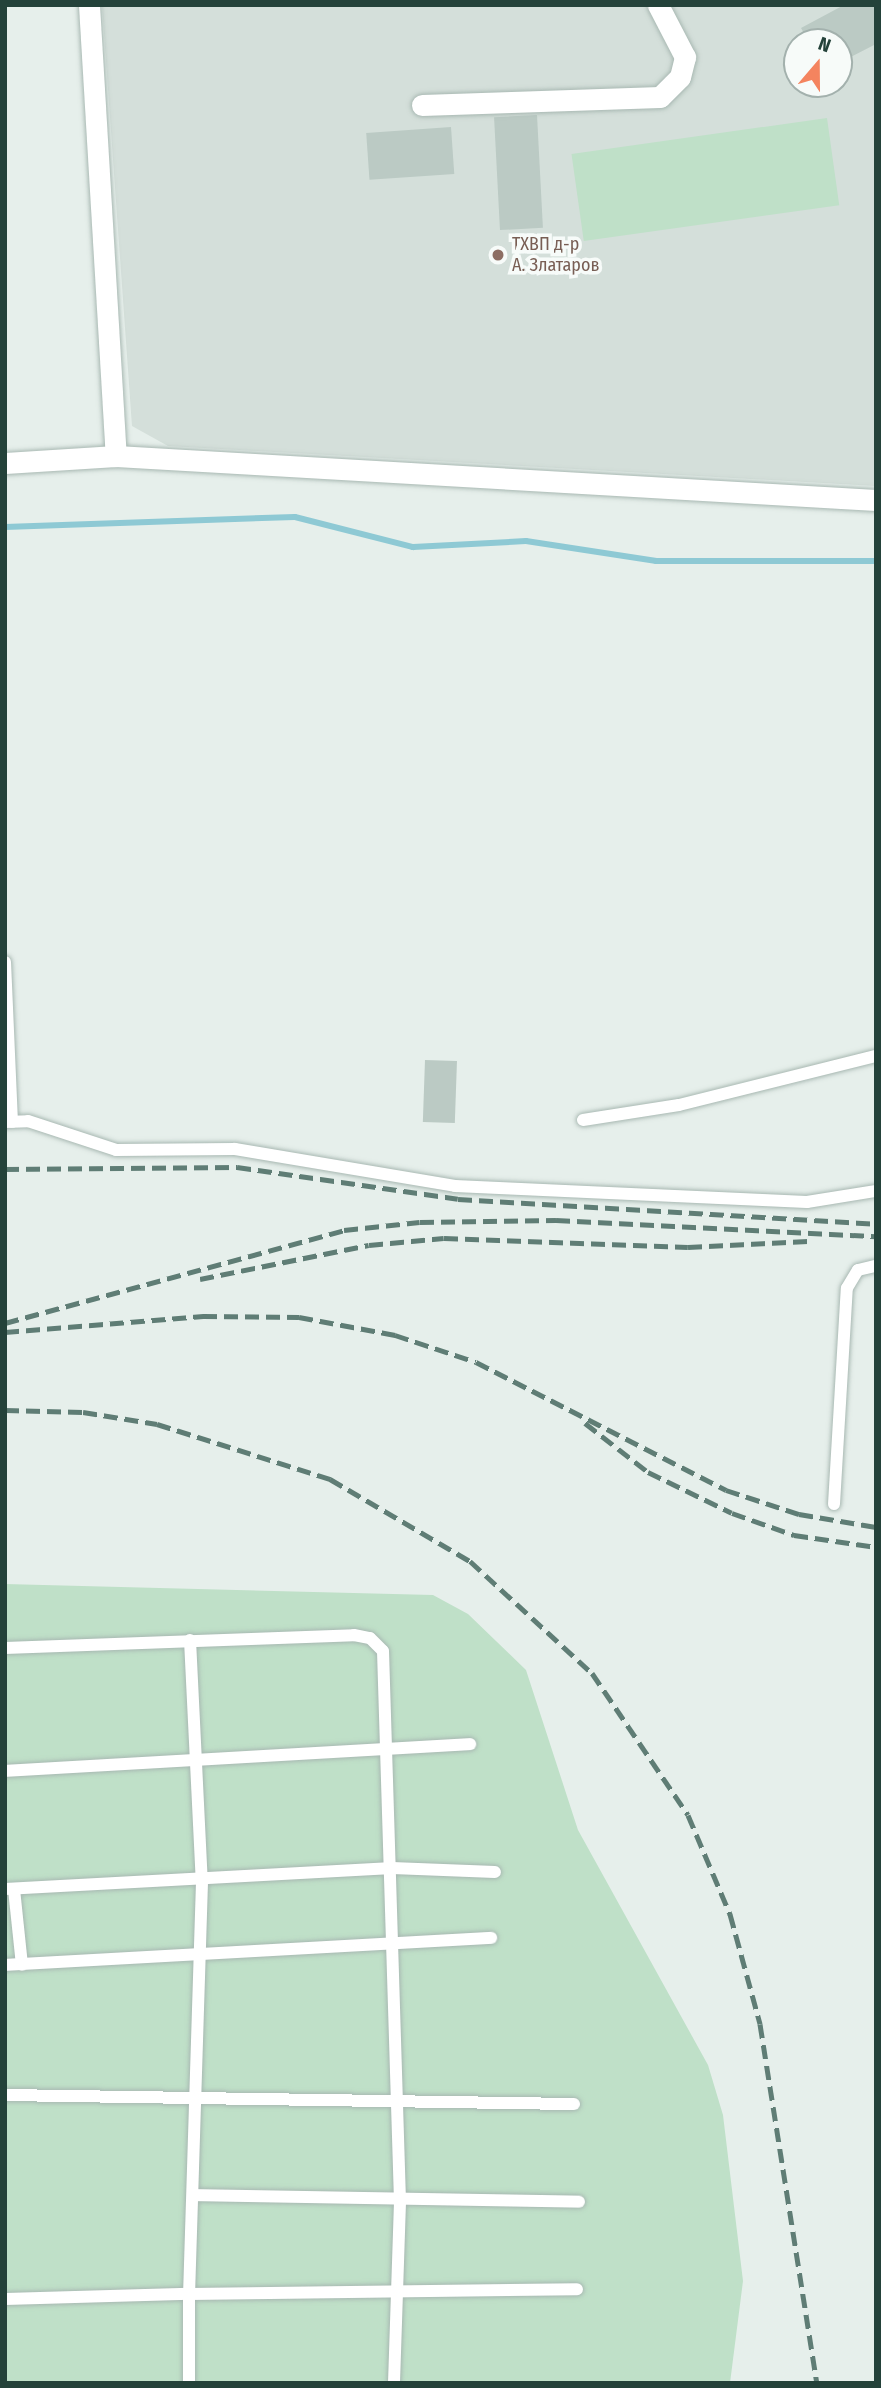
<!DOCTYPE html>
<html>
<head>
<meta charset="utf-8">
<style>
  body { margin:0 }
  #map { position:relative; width:881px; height:2388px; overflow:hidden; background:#e6efeb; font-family:"Fira Sans Condensed",sans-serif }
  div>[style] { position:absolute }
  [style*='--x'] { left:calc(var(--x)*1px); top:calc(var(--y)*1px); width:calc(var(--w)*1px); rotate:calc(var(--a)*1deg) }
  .built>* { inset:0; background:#d4dfda }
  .green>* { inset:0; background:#bfe0c8; transform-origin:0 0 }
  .stream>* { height:6px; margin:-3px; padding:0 3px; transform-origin:3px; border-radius:3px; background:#8ec9d4 }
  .building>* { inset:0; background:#bbcac4; transform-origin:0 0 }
  .roads { filter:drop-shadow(0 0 2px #a8b8b2) drop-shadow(0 0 2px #a8b8b2) }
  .lane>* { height:12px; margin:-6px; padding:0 6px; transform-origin:6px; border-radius:6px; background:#fff }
  .street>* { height:21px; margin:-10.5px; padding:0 10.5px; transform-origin:10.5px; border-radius:10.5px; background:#fff }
  .rail>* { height:5px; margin-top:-2.5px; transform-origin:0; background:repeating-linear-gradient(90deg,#5f7d75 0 14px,transparent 0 21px) }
  .dots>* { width:19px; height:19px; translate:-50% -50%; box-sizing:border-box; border:4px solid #f7fbf9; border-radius:50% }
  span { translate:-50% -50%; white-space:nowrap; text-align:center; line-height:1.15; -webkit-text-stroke:7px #f7fbf9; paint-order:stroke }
  .education-label { font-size:18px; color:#785e54 }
  .left { translate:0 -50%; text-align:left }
  .frame { position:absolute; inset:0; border:7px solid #24423a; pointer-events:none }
  .north { position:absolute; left:783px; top:28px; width:70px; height:70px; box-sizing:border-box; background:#f7fbf9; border:2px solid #a3b1ad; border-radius:50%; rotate:20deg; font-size:19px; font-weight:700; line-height:28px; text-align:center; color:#24423a }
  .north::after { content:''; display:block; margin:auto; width:24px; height:32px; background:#f4845f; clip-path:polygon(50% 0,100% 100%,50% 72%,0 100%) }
</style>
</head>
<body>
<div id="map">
  <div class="built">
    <div style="clip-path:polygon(evenodd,102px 5px,876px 5px,876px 486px,168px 446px,132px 426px,102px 5px,797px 42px,839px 42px,839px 84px,797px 84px,797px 42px)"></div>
  </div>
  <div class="green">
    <div style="left:827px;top:118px;width:88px;height:258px;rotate:82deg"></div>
    <div style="clip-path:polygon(5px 1584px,433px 1595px,468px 1614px,526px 1670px,578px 1830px,708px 2065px,723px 2115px,743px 2281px,730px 2383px,5px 2383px)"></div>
  </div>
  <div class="stream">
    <div style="--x:5;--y:527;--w:290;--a:-2"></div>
    <div style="--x:295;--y:517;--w:122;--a:14.3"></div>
    <div style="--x:413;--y:547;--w:113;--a:-3"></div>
    <div style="--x:526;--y:541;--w:132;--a:8.7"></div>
    <div style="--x:656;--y:561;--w:220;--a:0"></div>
  </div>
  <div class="building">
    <div style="clip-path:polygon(844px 5px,876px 5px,876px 44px,839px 63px,839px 42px,809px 42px,801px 28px)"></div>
    <div style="left:537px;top:115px;width:113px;height:43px;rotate:87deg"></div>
    <div style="left:451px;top:127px;width:47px;height:85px;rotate:86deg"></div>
    <div style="left:425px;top:1060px;width:32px;height:62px;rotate:2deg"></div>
  </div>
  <div class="roads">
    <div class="lane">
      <div style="--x:5;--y:962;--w:160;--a:87.5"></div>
      <div style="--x:583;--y:1120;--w:97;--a:-8.9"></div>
      <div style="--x:679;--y:1105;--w:203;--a:-14"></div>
      <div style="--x:5;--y:1122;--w:23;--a:-2"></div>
      <div style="--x:28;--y:1121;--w:93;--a:18.2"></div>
      <div style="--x:116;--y:1150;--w:119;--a:-0.5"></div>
      <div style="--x:235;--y:1149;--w:223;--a:9.5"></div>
      <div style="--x:455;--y:1186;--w:352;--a:2.6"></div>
      <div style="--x:807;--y:1202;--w:70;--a:-9.1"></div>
      <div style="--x:834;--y:1504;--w:216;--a:-86.6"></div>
      <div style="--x:847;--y:1288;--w:21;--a:-59"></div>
      <div style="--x:858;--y:1270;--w:18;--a:-13"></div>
      <div style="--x:190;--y:1640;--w:242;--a:87.2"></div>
      <div style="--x:202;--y:1882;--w:412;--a:91.8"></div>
      <div style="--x:189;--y:2294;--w:388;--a:-0.7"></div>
      <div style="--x:5;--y:1648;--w:349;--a:-2.1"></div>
      <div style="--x:354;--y:1635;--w:16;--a:11"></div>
      <div style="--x:370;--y:1638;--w:18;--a:45"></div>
      <div style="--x:383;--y:1651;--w:551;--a:88.23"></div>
      <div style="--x:400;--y:2202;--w:181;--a:91.9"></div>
      <div style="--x:5;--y:1771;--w:466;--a:-3.3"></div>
      <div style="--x:5;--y:1889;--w:388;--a:-3.1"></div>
      <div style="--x:392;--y:1868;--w:103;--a:2.2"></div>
      <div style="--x:14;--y:1889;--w:76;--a:84"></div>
      <div style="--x:5;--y:1965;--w:487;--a:-3.2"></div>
      <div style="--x:5;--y:2095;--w:569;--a:0.91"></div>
      <div style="--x:194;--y:2195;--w:385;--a:1"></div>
      <div style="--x:5;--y:2299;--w:184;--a:-1.6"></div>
      <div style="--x:189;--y:2294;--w:89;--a:90"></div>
    </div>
    <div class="street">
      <div style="--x:89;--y:5;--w:452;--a:86.6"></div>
      <div style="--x:422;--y:105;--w:238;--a:-1.9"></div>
      <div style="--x:660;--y:97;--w:28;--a:-45"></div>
      <div style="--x:680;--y:77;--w:21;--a:-76"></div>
      <div style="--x:685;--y:57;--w:59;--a:-117.4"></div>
      <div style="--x:5;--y:463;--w:111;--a:-3.6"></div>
      <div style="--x:116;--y:456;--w:761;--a:3.31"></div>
    </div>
  </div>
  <div class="rail">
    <div style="--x:5;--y:1169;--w:232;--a:-0.5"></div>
    <div style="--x:237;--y:1167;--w:223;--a:8.2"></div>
    <div style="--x:458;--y:1199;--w:419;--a:3.4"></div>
    <div style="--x:200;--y:1279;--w:172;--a:-11.4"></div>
    <div style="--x:369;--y:1245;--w:75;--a:-5.3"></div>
    <div style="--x:444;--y:1238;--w:244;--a:2.1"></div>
    <div style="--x:688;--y:1247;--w:120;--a:-2.9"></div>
    <div style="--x:5;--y:1323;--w:352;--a:-15.3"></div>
    <div style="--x:344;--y:1230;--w:76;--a:-6"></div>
    <div style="--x:420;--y:1222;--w:136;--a:-0.8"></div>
    <div style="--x:556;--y:1220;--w:320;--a:2.9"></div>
    <div style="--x:5;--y:1332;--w:199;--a:-4.6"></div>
    <div style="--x:203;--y:1316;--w:96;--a:0.6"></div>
    <div style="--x:299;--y:1317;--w:98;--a:10.6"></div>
    <div style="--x:395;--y:1335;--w:85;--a:18.4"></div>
    <div style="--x:476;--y:1362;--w:281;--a:27.1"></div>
    <div style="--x:726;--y:1490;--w:77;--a:18.2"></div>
    <div style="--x:799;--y:1514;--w:78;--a:9.6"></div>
    <div style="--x:5;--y:1410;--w:78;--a:1.5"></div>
    <div style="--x:83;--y:1412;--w:75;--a:9.2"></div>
    <div style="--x:157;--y:1424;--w:182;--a:17.6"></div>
    <div style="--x:330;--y:1479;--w:162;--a:30.4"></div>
    <div style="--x:470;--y:1561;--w:166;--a:42.6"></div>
    <div style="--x:592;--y:1673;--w:171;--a:55.9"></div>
    <div style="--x:688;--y:1815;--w:108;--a:67"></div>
    <div style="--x:730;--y:1914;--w:114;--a:74.7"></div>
    <div style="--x:760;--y:2024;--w:363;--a:81"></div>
    <div style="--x:585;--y:1423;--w:80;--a:37.9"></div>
    <div style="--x:648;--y:1472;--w:93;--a:26"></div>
    <div style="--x:732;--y:1513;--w:66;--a:19.5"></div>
    <div style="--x:794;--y:1535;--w:83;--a:8.3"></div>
  </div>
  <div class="dots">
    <div style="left:498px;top:255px;background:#8d6e63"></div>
  </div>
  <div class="education-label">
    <span class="left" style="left:512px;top:255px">ТХВП д-р<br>А. Златаров</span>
  </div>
  <div class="frame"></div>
  <div class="north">N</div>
</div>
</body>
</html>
